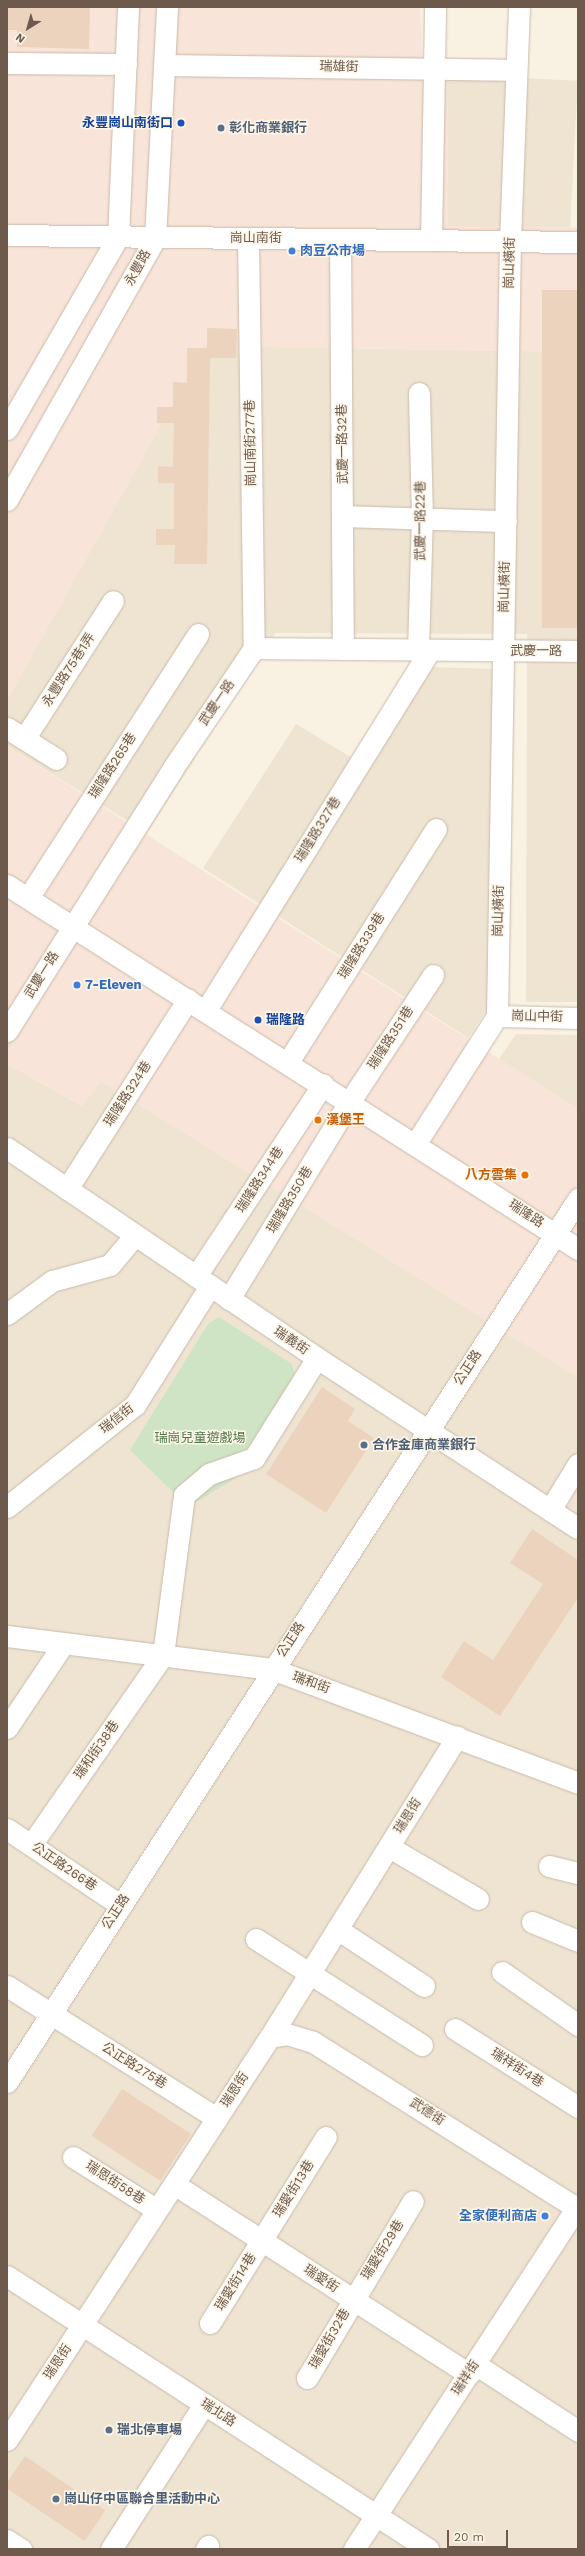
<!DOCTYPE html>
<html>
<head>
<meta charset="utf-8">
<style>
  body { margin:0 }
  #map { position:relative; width:585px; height:2556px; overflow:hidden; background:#f9f2e3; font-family:"Work Sans","Noto Sans TC",sans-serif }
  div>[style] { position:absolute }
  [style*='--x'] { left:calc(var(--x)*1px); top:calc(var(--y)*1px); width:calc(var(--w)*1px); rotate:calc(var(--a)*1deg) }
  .residential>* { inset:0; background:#efe4d2; transform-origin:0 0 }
  .commercial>* { inset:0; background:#f8e4d8 }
  .green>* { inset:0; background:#cfe4c4 }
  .building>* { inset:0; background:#ebd3be; transform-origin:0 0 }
  .roads { filter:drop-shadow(0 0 1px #c8baab) drop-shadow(0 0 1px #c8baab) }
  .minor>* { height:21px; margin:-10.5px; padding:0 10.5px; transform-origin:10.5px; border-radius:10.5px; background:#fff }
  .dots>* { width:11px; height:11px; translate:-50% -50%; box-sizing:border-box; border:2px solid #fcf6e9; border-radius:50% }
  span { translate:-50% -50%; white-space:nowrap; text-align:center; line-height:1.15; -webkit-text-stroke:3px #fcf6e9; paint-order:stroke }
  .street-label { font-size:13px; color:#6e5a4c }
  .transit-label { font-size:13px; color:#164399; font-weight:700 }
  .right { translate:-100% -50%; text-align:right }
  .left { translate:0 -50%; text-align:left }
  .service-label { font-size:13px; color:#4e5e75; font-weight:700 }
  .shop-label { font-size:13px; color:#366cbe; font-weight:700 }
  .food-label { font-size:13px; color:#c56008; font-weight:700 }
  .park-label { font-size:13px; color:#547849 }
  .frame { position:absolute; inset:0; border:8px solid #6e5a4c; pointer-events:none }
  .north { position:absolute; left:8px; top:8px; width:40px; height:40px; -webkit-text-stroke:3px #fcf6e9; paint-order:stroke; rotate:217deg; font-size:11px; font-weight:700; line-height:16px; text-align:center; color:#6e5a4c }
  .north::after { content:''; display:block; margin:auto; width:14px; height:18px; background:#6e5a4c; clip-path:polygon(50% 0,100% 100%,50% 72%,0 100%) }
  .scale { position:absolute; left:447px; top:2530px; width:61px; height:18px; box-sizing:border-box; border:2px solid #6e5a4c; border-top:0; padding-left:5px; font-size:12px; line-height:14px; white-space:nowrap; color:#6e5a4c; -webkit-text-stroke:3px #fcf6e9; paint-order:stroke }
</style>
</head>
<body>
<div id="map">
  <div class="residential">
    <div style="left:448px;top:74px;width:130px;height:152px;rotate:3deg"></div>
    <div style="clip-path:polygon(205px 346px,578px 352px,578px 1002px,526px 1002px,527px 634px,275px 633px,147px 833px,7px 746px,7px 700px)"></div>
    <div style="clip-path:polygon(430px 667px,496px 669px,488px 1008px,468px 1038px,203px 868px,296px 724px,369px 768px)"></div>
    <div style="clip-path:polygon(7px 1014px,23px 1024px,7px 1055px)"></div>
    <div style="clip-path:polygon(516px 1034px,578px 1035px,578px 1109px,499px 1059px)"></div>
    <div style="clip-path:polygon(7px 1064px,82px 1106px,101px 1081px,578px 1377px,578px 2549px,7px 2549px)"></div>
  </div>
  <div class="commercial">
    <div style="clip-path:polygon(7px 7px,420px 7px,423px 79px,448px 74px,448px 226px,578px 227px,578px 352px,205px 346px,7px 700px)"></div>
    <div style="clip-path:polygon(7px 746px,578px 1109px,578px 1377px,101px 1081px,82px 1106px,7px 1064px,7px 1055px,22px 1025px,7px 1014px)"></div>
  </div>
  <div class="green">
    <div style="clip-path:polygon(219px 1317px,292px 1364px,295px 1377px,239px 1476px,188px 1507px,130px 1450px,208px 1324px)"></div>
  </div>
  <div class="building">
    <div style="clip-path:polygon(7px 7px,90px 7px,89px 49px,17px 47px,17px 30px,7px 30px)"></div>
    <div style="left:542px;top:290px;width:36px;height:338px"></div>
    <div style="clip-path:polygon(207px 328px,237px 329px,236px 358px,210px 358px,207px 564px,174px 564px,175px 545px,156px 545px,156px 529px,174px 529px,174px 483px,158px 483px,158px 466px,173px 467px,174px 423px,157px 423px,157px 407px,173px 407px,173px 382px,187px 383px,187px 348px,207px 348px)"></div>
    <div style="clip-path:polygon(322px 1387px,355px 1409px,348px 1421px,374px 1438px,326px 1513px,266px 1474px)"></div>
    <div style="clip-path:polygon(532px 1529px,578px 1560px,578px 1598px,500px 1716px,441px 1677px,464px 1641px,493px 1660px,543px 1584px,510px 1563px)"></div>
    <div style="left:122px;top:2089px;width:82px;height:56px;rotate:33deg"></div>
    <div style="left:25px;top:2456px;width:97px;height:37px;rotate:34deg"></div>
  </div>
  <div class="roads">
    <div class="minor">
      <div style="--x:7;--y:63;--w:119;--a:0.5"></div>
      <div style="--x:164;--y:65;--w:351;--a:0.8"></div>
      <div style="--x:7;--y:235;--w:571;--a:0.7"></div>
      <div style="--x:248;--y:238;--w:410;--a:89.2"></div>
      <div style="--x:340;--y:239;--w:410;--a:89.6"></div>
      <div style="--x:431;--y:240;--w:233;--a:-89"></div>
      <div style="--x:7;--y:429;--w:222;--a:-60"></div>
      <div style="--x:118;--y:237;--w:230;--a:-87.5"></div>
      <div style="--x:7;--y:500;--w:301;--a:-60.5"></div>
      <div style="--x:155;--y:238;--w:231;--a:-87"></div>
      <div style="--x:344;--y:516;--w:162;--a:1.8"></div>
      <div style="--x:418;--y:650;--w:132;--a:-88.3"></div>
      <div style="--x:422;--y:518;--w:125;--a:-91.4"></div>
      <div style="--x:7;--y:728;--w:58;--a:32.3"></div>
      <div style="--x:24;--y:739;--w:164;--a:-57.2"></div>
      <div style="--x:7;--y:885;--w:677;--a:32.52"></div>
      <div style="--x:28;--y:898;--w:314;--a:-57.2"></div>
      <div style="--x:206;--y:1010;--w:424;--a:-58.1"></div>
      <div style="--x:497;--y:1016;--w:81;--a:1.4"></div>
      <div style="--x:7;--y:1031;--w:311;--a:-57.7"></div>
      <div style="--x:173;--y:768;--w:145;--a:-56"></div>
      <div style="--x:254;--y:648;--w:324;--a:0.5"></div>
      <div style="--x:288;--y:1062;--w:276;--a:-57.6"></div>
      <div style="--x:416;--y:1143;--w:151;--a:-57.5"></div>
      <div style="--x:497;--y:1016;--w:775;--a:-89.04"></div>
      <div style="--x:510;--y:241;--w:234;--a:-87.8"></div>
      <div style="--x:7;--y:1148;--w:374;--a:34.1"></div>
      <div style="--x:317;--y:1358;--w:311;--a:33.1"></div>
      <div style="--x:67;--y:1189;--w:225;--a:-57.5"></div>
      <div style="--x:196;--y:1276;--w:230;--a:-56.5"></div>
      <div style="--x:229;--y:1299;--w:232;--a:-58.6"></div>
      <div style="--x:350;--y:1101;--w:151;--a:-56.6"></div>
      <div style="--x:7;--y:1314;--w:56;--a:-36.3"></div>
      <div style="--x:52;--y:1281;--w:60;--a:-15.4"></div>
      <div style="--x:110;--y:1265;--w:39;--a:-50"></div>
      <div style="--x:7;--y:1507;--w:164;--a:-38.6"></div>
      <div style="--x:135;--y:1405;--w:141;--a:-57.8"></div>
      <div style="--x:550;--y:1510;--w:54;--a:-58.7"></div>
      <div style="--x:7;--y:1636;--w:267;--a:7.1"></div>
      <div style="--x:272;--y:1669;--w:327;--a:20.4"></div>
      <div style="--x:7;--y:1728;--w:102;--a:-56.2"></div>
      <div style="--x:7;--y:1829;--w:136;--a:33.9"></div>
      <div style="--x:31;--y:1845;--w:231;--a:-55.2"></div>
      <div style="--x:163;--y:1655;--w:161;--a:-82.5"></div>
      <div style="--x:184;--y:1495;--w:33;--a:-40"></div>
      <div style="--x:209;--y:1474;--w:48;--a:-19.6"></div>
      <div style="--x:254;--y:1458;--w:118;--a:-57.8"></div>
      <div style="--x:389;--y:1847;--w:103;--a:30.3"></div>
      <div style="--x:549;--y:1866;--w:30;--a:14"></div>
      <div style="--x:532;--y:1922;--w:50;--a:22.4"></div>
      <div style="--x:337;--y:1929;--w:104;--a:33.2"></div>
      <div style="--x:256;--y:1939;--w:197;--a:32.6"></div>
      <div style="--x:502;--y:1972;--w:93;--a:34.9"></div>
      <div style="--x:7;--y:1986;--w:248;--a:32.2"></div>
      <div style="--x:455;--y:2029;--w:146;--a:32.4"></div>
      <div style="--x:270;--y:2037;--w:17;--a:-10"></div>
      <div style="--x:287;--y:2034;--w:27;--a:17"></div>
      <div style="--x:313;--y:2042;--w:313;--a:32.2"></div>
      <div style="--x:7;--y:2082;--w:1052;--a:-57.11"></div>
      <div style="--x:73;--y:2157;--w:99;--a:32.2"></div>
      <div style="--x:174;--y:2184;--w:351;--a:32.8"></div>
      <div style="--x:7;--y:2276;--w:502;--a:32.96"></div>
      <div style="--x:210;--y:2323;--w:219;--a:-58.1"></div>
      <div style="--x:475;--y:2364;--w:123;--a:33"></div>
      <div style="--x:307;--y:2378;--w:206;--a:-59.1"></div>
      <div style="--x:7;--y:2440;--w:481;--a:-56.9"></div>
      <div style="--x:270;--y:2037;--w:354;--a:-58.1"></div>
      <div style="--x:7;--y:2540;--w:17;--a:33"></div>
      <div style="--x:111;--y:2549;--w:172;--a:-57.3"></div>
      <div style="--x:206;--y:2549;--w:4;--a:-56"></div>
      <div style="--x:354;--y:2549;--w:410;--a:-56.9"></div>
    </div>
  </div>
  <div class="dots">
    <div style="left:181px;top:123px;background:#1a4fb4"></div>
    <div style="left:221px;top:128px;background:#5c6f8a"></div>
    <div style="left:292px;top:251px;background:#3f7fe0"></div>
    <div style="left:77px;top:985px;background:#3f7fe0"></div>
    <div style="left:258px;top:1020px;background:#1a4fb4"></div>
    <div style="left:318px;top:1120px;background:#e8710a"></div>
    <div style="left:525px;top:1175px;background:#e8710a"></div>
    <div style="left:364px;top:1445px;background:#5c6f8a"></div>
    <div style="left:545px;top:2216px;background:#3f7fe0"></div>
    <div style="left:109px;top:2430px;background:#5c6f8a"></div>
    <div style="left:56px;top:2499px;background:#5c6f8a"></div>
  </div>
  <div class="street-label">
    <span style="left:339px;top:67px;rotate:1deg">瑞雄街</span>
    <span style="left:256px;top:238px">崗山南街</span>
    <span style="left:510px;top:263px;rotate:-89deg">崗山橫街</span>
    <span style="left:138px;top:268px;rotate:-61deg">永豐路</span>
    <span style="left:251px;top:443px;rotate:-91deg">崗山南街277巷</span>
    <span style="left:343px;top:444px;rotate:-91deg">武慶一路32巷</span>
    <span style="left:421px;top:521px;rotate:-90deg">武慶一路22巷</span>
    <span style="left:505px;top:587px;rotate:-89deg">崗山橫街</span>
    <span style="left:536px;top:651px">武慶一路</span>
    <span style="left:69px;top:670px;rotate:-57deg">永豐路75巷1弄</span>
    <span style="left:217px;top:703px;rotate:-56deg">武慶一路</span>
    <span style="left:113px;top:766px;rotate:-57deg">瑞隆路265巷</span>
    <span style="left:318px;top:830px;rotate:-58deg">瑞隆路327巷</span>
    <span style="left:499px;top:911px;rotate:-89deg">崗山橫街</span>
    <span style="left:362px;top:946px;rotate:-58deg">瑞隆路339巷</span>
    <span style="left:42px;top:975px;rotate:-58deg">武慶一路</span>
    <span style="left:537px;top:1017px;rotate:1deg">崗山中街</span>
    <span style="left:391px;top:1038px;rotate:-57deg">瑞隆路351巷</span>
    <span style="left:128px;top:1094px;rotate:-57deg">瑞隆路324巷</span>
    <span style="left:260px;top:1180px;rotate:-57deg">瑞隆路344巷</span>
    <span style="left:290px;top:1200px;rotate:-59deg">瑞隆路350巷</span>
    <span style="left:526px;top:1214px;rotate:33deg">瑞隆路</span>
    <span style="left:291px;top:1341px;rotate:34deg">瑞義街</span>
    <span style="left:468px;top:1368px;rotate:-57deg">公正路</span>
    <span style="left:117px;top:1419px;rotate:-39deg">瑞信街</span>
    <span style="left:291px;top:1640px;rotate:-57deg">公正路</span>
    <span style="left:311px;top:1683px;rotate:20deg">瑞和街</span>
    <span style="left:97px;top:1750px;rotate:-55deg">瑞和街38巷</span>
    <span style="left:408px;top:1816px;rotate:-58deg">瑞恩街</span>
    <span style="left:64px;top:1867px;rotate:34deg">公正路266巷</span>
    <span style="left:116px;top:1912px;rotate:-57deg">公正路</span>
    <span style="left:134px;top:2066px;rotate:32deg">公正路275巷</span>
    <span style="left:517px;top:2068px;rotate:33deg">瑞祥街4巷</span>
    <span style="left:235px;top:2090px;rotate:-57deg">瑞恩街</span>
    <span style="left:427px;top:2112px;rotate:33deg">武德街</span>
    <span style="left:115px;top:2183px;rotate:33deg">瑞恩街58巷</span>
    <span style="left:294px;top:2189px;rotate:-58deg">瑞愛街13巷</span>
    <span style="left:383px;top:2250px;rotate:-58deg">瑞愛街29巷</span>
    <span style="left:321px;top:2279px;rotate:33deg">瑞愛街</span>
    <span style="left:236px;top:2282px;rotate:-58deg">瑞愛街14巷</span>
    <span style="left:330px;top:2339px;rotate:-60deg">瑞愛街32巷</span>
    <span style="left:58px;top:2362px;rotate:-57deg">瑞恩街</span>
    <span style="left:466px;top:2378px;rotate:-57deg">瑞祥街</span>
    <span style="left:218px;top:2413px;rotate:33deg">瑞北路</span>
  </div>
  <div class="transit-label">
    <span class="right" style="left:173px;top:123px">永豐崗山南街口</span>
    <span class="left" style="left:266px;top:1020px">瑞隆路</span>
  </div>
  <div class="service-label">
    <span class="left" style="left:229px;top:128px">彰化商業銀行</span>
    <span class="left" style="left:372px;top:1445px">合作金庫商業銀行</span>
    <span class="left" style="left:117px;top:2430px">瑞北停車場</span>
    <span class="left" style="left:64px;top:2499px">崗山仔中區聯合里活動中心</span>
  </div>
  <div class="shop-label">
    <span class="left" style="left:300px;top:251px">肉豆公市場</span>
    <span class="left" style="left:85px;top:985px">7-Eleven</span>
    <span class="right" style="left:537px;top:2216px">全家便利商店</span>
  </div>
  <div class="food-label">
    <span class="left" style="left:326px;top:1120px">漢堡王</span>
    <span class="right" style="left:517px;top:1175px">八方雲集</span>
  </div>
  <div class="park-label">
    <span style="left:200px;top:1438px">瑞崗兒童遊戲場</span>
  </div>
  <div class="frame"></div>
  <div class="north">N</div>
  <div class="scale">20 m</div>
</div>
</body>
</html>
